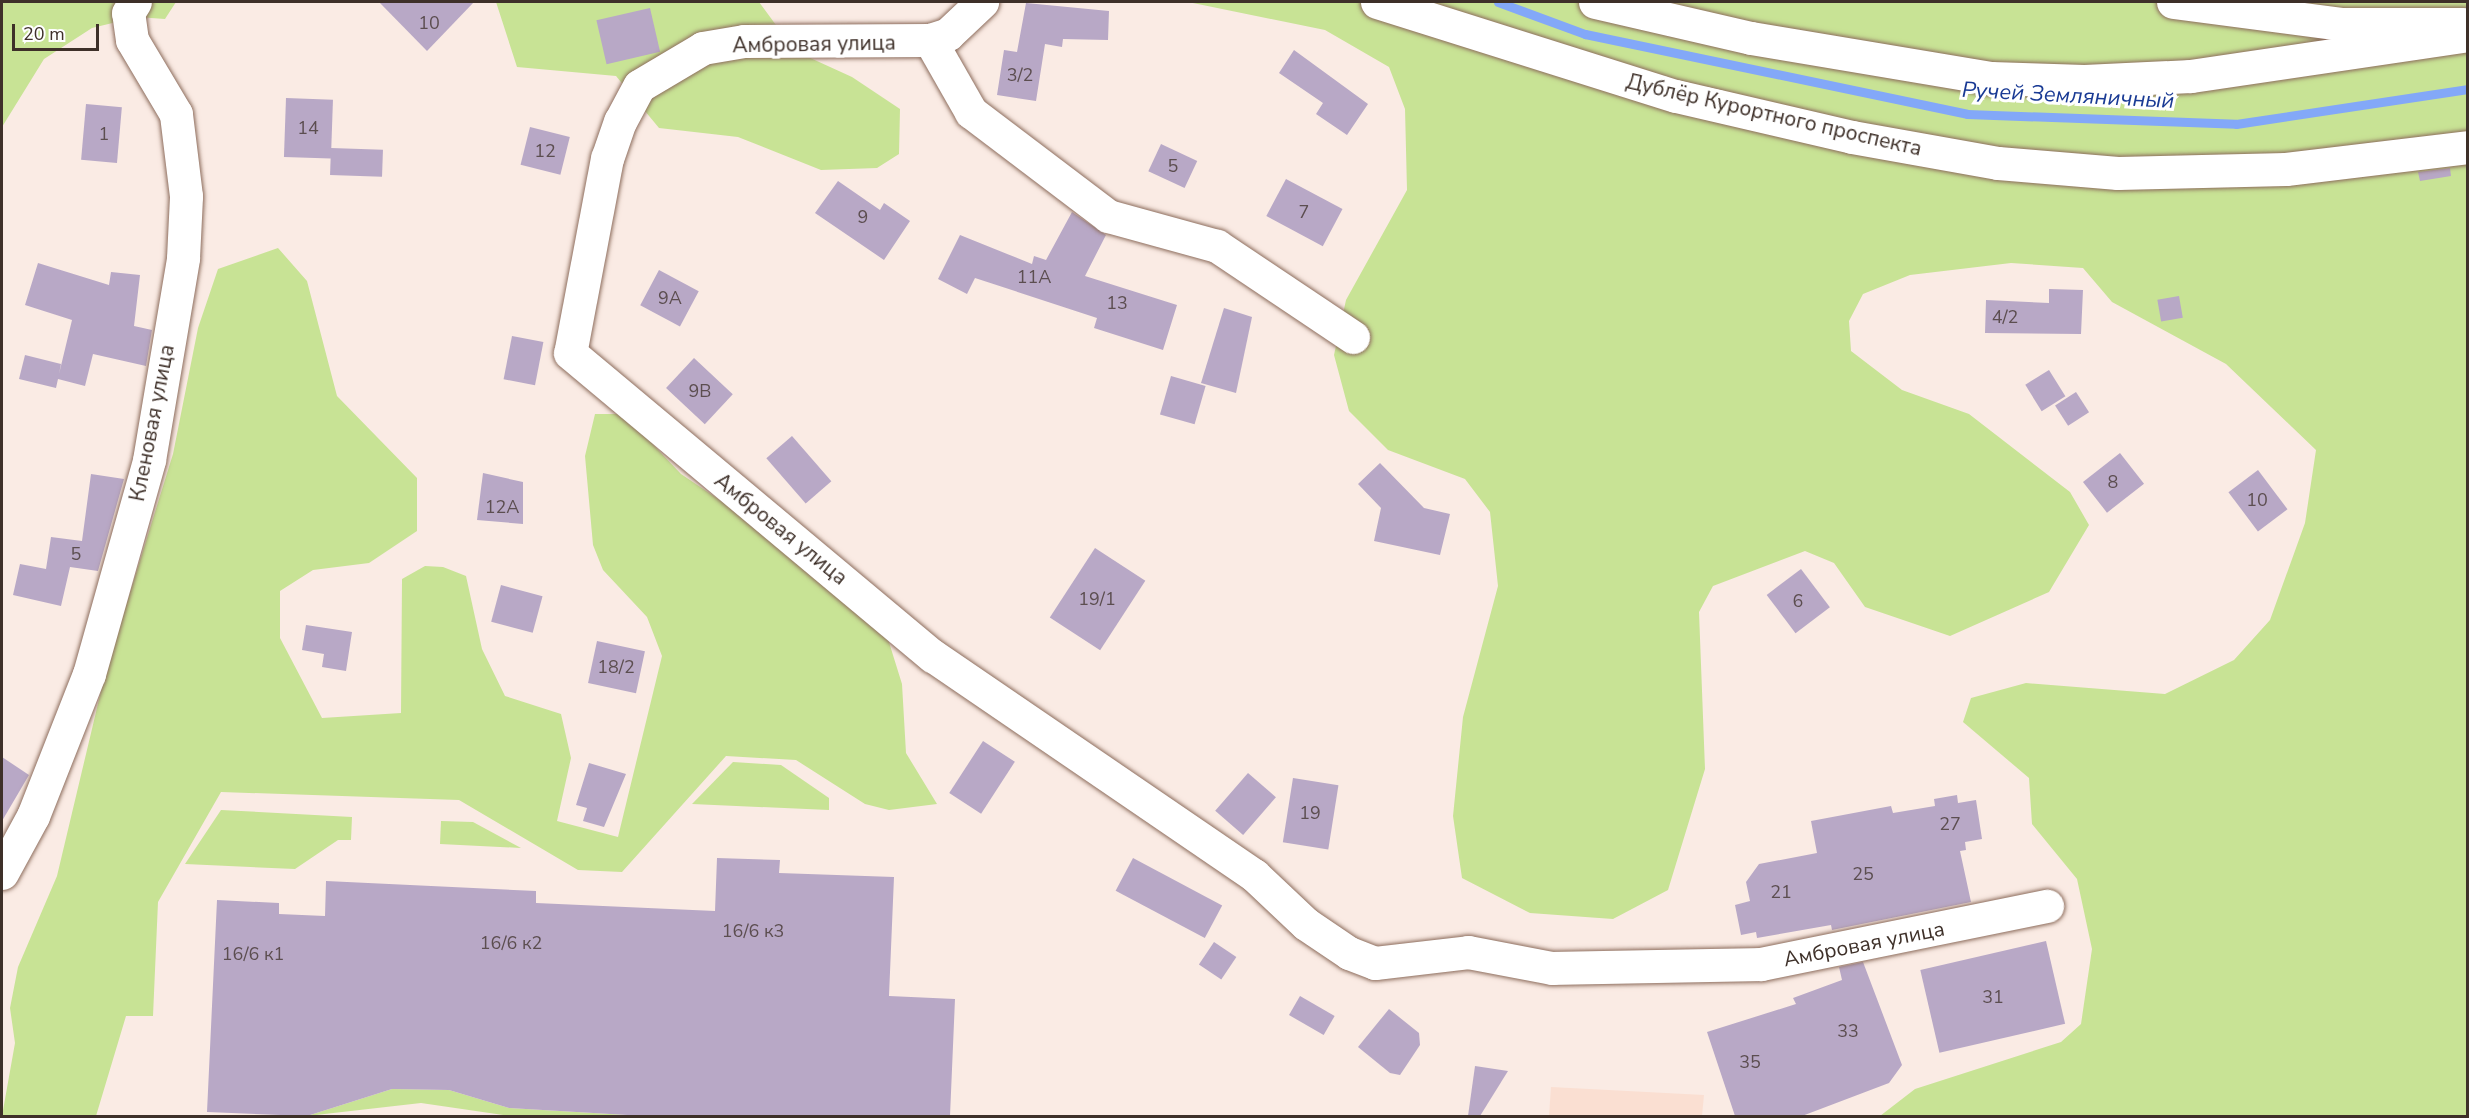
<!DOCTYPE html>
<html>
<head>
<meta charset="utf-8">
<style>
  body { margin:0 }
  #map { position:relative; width:2469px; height:1118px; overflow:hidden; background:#faebe4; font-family:"Nunito Sans",sans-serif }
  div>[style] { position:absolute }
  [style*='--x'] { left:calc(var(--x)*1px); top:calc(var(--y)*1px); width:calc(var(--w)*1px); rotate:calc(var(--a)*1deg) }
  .built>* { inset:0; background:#fadfd2 }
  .green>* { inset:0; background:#c8e395 }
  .stream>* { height:9px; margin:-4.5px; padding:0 4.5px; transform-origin:4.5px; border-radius:4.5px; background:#83a8f8 }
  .building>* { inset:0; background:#b8a8c6; transform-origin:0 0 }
  .roads { filter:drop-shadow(0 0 2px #8d6d5d) drop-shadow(0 0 2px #8d6d5d) }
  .street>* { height:33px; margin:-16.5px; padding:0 16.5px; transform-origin:16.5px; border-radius:16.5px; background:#fff }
  .secondary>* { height:33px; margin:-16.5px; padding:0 16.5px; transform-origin:16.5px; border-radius:16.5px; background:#fff }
  .primary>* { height:33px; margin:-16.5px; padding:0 16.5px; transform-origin:16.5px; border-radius:16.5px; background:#fff }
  span { translate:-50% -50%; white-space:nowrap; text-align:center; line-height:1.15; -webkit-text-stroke:6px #fff; paint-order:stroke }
  .number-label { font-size:18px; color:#5c4e50 }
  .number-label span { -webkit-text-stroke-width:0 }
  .street-label { font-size:21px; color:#3e3029 }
  .water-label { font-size:22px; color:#193a94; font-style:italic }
  .frame { position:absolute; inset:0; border:3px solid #3e3029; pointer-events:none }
  .scale { position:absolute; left:12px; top:24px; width:87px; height:27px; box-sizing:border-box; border:3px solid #3e3029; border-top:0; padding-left:8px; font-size:18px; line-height:21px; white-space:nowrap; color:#3e3029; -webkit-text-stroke:4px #fff; paint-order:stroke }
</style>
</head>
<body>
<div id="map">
  <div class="built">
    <div style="clip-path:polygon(1551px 1087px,1704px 1095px,1702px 1116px,1549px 1116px)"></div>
  </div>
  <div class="green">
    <div style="clip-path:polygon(2px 2px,176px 2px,165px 19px,137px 17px,92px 28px,44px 59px,2px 127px)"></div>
    <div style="clip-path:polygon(496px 2px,759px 2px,795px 51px,852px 77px,900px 109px,899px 154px,877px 168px,821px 170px,738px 137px,659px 128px,616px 76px,517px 67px)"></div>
    <div style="clip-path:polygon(1188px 2px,2467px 2px,2467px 1116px,1880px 1116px,1915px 1089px,2061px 1042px,2081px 1024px,2092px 949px,2077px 879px,2032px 824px,2029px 778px,1963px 722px,1971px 698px,2026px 683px,2165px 694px,2234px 660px,2270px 620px,2305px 523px,2316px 450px,2226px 364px,2112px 302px,2083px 268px,2011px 263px,1910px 275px,1863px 294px,1849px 321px,1851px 351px,1902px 390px,1969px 414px,2070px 492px,2089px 525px,2049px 592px,1950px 636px,1865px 607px,1834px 563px,1805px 551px,1713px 586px,1699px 612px,1705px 769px,1668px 890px,1613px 919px,1530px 913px,1462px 878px,1453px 816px,1463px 717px,1498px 586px,1490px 512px,1465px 479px,1388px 450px,1349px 411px,1334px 355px,1346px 300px,1407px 190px,1405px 109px,1389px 67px,1325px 30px)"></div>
    <div style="clip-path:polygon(278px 248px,307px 281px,337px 396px,417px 478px,417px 531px,369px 563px,313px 570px,280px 591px,280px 638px,322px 718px,401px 713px,402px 579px,425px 566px,443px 567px,466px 576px,482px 649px,505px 696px,561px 714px,571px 758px,557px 821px,618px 837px,662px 656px,647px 617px,603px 570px,593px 545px,585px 456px,595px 414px,624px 414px,681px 474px,767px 532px,888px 639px,902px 684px,906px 753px,937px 804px,889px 810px,865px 804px,796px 760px,726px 756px,622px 872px,578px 870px,459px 800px,221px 792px,158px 902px,153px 1016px,126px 1016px,96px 1116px,2px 1116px,15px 1043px,10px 1008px,18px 967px,57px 876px,106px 670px,173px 454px,198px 328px,218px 269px)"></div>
    <div style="clip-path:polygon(733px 762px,781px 765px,829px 798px,829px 810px,692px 804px)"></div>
    <div style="clip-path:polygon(221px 810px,352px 817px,351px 840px,338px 840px,295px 869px,185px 864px)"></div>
    <div style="clip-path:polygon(441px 821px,473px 822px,521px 848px,440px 844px)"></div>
    <div style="clip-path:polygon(392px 1089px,449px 1090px,509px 1108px,644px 1116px,510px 1116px,421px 1103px,307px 1116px)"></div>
  </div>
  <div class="stream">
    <div style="--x:1498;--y:2;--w:93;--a:20.2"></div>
    <div style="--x:1585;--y:34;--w:390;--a:11.8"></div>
    <div style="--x:1967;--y:114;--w:269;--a:2.1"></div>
    <div style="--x:2236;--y:124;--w:235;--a:-8.6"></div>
  </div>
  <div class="building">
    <div style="clip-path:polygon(379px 2px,474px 2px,427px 51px)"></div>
    <div style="clip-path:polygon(1026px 3px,1109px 11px,1108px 40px,1063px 39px,1062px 47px,1045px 44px,1036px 101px,997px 95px,1004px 50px,1017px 52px)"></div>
    <div style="left:650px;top:8px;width:45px;height:55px;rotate:77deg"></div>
    <div style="clip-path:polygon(1294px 50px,1368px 104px,1347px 135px,1316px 114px,1323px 103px,1279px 73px)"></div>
    <div style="left:286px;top:98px;width:47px;height:59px;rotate:2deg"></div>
    <div style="left:86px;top:104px;width:36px;height:56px;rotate:5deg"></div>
    <div style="left:530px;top:127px;width:41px;height:39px;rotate:14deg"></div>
    <div style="left:1161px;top:144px;width:40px;height:30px;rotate:25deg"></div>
    <div style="left:331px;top:148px;width:52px;height:27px;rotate:2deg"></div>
    <div style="clip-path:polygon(2450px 168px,2451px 176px,2420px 181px,2418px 172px)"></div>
    <div style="left:1286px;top:179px;width:64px;height:42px;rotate:28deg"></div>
    <div style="clip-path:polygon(838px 181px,880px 210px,884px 203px,910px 221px,884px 260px,815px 213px)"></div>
    <div style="clip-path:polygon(1072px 212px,1106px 235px,1085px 276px,1177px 305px,1163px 350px,1094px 328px,1097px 318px,975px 278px,967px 294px,938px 279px,960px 235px,1032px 264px,1034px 256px,1046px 260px)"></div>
    <div style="clip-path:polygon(38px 263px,109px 285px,111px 272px,140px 275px,134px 326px,152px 330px,146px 366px,93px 354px,85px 386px,58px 379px,56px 388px,19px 379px,25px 355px,61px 364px,59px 374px,72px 320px,25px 305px)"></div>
    <div style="left:659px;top:270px;width:45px;height:40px;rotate:28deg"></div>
    <div style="clip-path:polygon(2049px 289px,2083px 290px,2081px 334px,1985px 333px,1986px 300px,2049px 303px)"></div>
    <div style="left:2179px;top:296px;width:22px;height:22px;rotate:80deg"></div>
    <div style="clip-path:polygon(1224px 308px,1252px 317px,1236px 393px,1201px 383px)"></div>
    <div style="left:512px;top:336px;width:32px;height:44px;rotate:11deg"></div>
    <div style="left:694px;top:358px;width:53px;height:41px;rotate:43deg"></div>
    <div style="left:2049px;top:370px;width:31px;height:28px;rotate:58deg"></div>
    <div style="left:1171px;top:376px;width:36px;height:40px;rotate:16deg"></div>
    <div style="left:2076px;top:392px;width:24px;height:25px;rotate:57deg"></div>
    <div style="left:792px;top:436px;width:60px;height:34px;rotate:49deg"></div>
    <div style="left:2120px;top:453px;width:39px;height:47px;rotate:52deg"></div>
    <div style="clip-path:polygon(1380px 463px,1424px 508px,1450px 514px,1440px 555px,1374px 541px,1381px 508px,1358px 484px)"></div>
    <div style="left:2258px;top:470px;width:49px;height:37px;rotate:53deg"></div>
    <div style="clip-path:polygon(483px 473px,523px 482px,523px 524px,477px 520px)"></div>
    <div style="clip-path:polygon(91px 474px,124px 479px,98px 571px,70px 567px,61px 606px,13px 595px,20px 564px,46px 569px,51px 537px,82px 541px)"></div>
    <div style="left:1095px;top:548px;width:60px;height:83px;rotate:33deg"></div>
    <div style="left:1801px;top:569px;width:48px;height:43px;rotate:53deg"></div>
    <div style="left:501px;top:585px;width:43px;height:38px;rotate:15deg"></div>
    <div style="clip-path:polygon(306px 625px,352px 632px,346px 671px,322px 667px,324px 654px,302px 650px)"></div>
    <div style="left:597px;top:641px;width:49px;height:43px;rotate:12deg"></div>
    <div style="left:983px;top:741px;width:38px;height:62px;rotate:33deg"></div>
    <div style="clip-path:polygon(2px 757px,29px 775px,2px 821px)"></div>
    <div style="clip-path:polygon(589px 763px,626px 774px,604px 827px,583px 821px,587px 808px,576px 805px)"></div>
    <div style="left:1248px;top:773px;width:37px;height:50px;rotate:41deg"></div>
    <div style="left:1293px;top:778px;width:46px;height:65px;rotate:9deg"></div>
    <div style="clip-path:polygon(1957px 795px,1958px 803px,1976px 800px,1982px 839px,1965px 842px,1966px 850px,1960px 851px,1971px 902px,1832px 930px,1831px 925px,1757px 938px,1756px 932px,1741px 935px,1735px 905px,1750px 901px,1746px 882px,1759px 864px,1817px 853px,1811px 821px,1891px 806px,1893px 813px,1935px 806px,1934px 799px)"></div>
    <div style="clip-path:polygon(717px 858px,780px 860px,779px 873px,894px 877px,889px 996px,955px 999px,950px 1116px,644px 1116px,509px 1108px,449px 1090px,392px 1089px,307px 1116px,207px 1112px,217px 900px,279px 903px,279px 914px,325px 916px,326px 881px,536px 891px,536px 903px,715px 911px)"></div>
    <div style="left:1133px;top:858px;width:101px;height:37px;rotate:28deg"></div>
    <div style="left:2046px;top:941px;width:85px;height:129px;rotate:77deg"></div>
    <div style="left:1214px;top:942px;width:27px;height:27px;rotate:34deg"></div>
    <div style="clip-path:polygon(1863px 962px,1902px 1065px,1889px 1083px,1802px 1116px,1735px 1116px,1707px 1032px,1796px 1004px,1793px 998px,1842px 980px,1839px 967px)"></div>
    <div style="left:1300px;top:996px;width:40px;height:22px;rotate:30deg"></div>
    <div style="clip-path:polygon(1389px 1009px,1419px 1033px,1420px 1045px,1400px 1075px,1390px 1073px,1358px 1047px)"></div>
    <div style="clip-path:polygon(1475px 1066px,1508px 1071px,1480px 1116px,1468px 1116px)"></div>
  </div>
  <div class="roads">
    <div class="street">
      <div style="--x:930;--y:40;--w:19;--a:-18"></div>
      <div style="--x:948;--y:34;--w:47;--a:-43.3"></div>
      <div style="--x:1353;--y:337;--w:164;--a:-146.2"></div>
      <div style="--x:1217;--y:246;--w:113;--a:-164.6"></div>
      <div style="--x:1108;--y:216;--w:172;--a:-142.8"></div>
      <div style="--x:971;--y:112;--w:83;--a:-119.7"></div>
      <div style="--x:930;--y:40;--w:186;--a:179.7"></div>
      <div style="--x:744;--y:41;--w:42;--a:170.3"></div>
      <div style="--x:703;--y:48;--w:74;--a:149.3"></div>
      <div style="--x:639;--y:86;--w:40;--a:118"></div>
      <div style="--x:620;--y:121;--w:39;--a:109"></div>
      <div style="--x:607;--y:158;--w:198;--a:100.7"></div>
      <div style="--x:570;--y:353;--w:473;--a:39.9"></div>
      <div style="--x:933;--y:656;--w:389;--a:34.3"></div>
      <div style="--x:1254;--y:875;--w:71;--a:43.3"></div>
      <div style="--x:1306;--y:924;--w:52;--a:34"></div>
      <div style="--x:1349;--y:953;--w:28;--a:21"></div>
      <div style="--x:1375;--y:963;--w:94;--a:-6.7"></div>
      <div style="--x:1468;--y:952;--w:86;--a:10.8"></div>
      <div style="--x:1552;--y:968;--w:209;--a:-1.1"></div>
      <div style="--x:1761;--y:964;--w:292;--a:-11.5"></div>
      <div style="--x:2;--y:873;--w:65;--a:-61.5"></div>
      <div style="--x:33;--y:816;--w:153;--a:-68.5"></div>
      <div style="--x:89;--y:674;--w:222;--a:-74.3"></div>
      <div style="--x:149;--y:460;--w:205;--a:-80.4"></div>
      <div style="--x:183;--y:258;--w:62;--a:-87.2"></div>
      <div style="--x:186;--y:196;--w:83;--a:-97"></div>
      <div style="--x:176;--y:114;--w:86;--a:-120.7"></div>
      <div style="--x:132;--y:40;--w:27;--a:-98"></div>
      <div style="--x:128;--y:13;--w:13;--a:-58"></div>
    </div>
    <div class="secondary">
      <div style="--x:2173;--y:2;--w:171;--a:7.4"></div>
      <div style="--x:2343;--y:24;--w:120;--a:0"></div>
    </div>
    <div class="primary">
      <div style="--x:1377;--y:2;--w:313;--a:17.5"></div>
      <div style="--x:1676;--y:96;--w:181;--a:13.1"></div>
      <div style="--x:1852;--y:137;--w:148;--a:10.1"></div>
      <div style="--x:1998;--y:163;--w:120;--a:4.8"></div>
      <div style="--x:2118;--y:173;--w:168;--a:-1.4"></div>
      <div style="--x:2286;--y:169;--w:183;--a:-6.9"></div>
      <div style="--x:1595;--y:2;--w:160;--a:13"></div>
      <div style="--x:1751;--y:38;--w:243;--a:9.5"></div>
      <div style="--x:1991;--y:78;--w:93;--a:1.8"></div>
      <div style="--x:2084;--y:81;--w:107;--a:-2.7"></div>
      <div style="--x:2191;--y:76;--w:280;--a:-8.4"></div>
    </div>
  </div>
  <div class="number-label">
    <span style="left:429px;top:23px">10</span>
    <span style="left:1020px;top:75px">3/2</span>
    <span style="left:308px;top:128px">14</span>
    <span style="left:104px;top:134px">1</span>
    <span style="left:545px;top:151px">12</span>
    <span style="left:1173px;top:166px">5</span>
    <span style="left:1304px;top:212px">7</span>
    <span style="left:863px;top:217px">9</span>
    <span style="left:1034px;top:277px">11А</span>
    <span style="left:670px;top:298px">9А</span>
    <span style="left:1117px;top:303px">13</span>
    <span style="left:2005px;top:317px">4/2</span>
    <span style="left:700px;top:391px">9В</span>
    <span style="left:2113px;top:482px">8</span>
    <span style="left:2257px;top:500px">10</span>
    <span style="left:502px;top:507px">12А</span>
    <span style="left:76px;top:554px">5</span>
    <span style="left:1097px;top:599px">19/1</span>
    <span style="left:1798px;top:601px">6</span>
    <span style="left:616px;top:667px">18/2</span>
    <span style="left:1310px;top:813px">19</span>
    <span style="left:1950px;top:824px">27</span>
    <span style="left:1863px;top:874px">25</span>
    <span style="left:1781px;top:892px">21</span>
    <span style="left:753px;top:931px">16/6 к3</span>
    <span style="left:511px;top:943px">16/6 к2</span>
    <span style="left:253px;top:954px">16/6 к1</span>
    <span style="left:1993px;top:997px">31</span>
    <span style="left:1848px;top:1031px">33</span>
    <span style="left:1750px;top:1062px">35</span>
  </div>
  <div class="street-label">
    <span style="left:814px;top:44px;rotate:-1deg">Амбровая улица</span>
    <span style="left:1774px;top:115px;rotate:13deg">Дублёр Курортного проспекта</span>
    <span style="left:152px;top:423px;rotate:-79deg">Кленовая улица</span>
    <span style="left:781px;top:529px;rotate:39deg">Амбровая улица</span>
    <span style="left:1864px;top:944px;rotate:-11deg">Амбровая улица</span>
  </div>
  <div class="water-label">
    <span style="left:2068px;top:96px;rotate:3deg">Ручей Земляничный</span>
  </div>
  <div class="frame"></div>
  <div class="scale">20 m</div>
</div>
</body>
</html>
